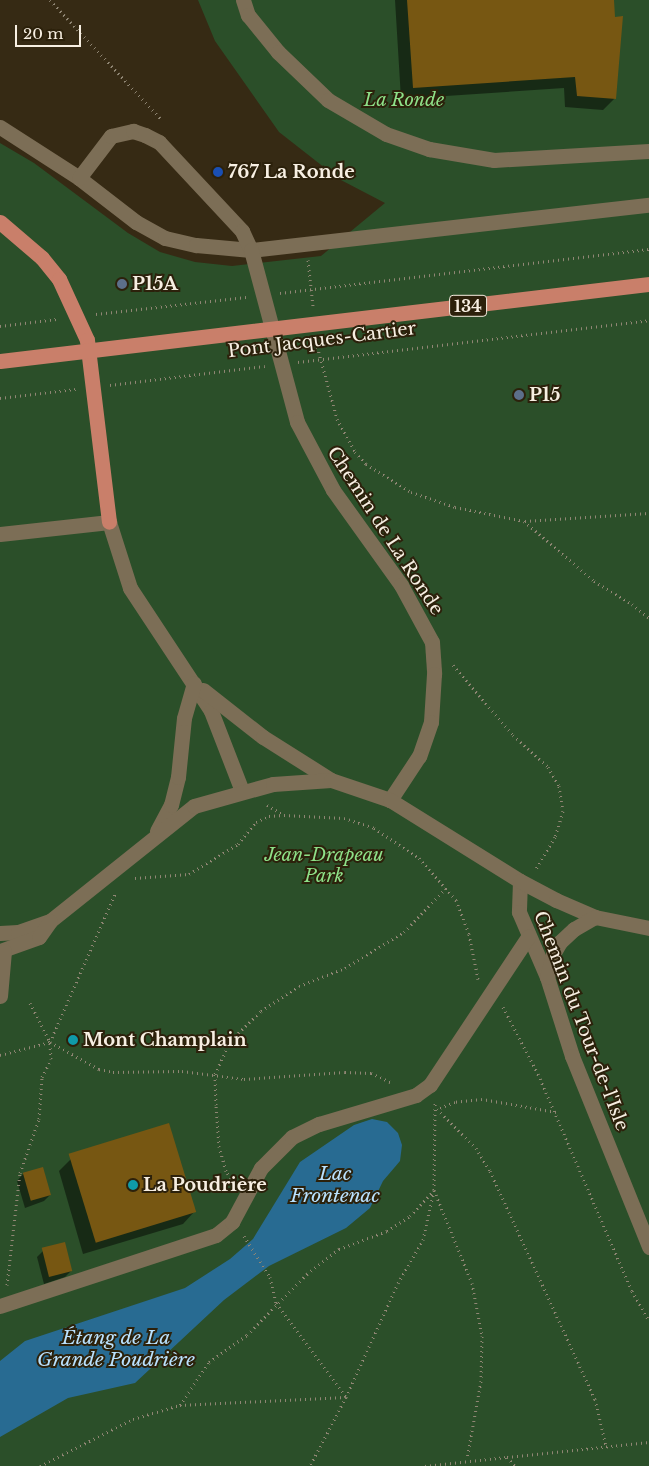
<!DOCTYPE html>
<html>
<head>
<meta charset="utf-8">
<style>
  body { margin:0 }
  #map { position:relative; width:649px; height:1466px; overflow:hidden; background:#362a14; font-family:"Libre Baskerville",serif }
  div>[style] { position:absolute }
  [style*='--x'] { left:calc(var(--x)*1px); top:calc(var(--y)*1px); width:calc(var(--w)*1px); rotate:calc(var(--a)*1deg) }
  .green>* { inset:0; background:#2b4f29 }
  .water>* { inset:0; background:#286b92 }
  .shadow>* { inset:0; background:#0007 }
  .building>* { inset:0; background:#775712; transform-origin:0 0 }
  .path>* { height:3px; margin-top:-1.5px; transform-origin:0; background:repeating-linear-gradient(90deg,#908674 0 1px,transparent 0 5px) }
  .minor>* { height:15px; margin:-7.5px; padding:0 7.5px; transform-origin:7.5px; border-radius:7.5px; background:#7c6e56 }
  .major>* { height:15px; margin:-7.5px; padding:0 7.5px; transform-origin:7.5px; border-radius:7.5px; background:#c97f6a }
  .dots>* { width:14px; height:14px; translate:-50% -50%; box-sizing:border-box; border:2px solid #2c210b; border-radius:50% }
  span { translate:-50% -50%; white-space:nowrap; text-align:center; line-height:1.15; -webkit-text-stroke:4px #2c210b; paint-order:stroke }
  .shield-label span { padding:1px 4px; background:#2c210b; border:1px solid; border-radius:4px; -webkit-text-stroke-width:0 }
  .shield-label { font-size:16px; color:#f7efe2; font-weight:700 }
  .park-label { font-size:18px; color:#8ee088; font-style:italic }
  .poi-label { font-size:18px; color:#f7efe2; font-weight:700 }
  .left { translate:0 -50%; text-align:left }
  .street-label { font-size:18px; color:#f7efe2 }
  .water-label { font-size:19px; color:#bae2ff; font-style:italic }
  .scale { position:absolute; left:15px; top:25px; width:66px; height:22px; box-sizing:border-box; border:2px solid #f7efe2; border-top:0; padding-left:6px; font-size:15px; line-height:18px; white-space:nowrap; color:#f7efe2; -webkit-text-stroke:4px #2c210b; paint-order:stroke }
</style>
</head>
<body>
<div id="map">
  <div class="green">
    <div style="clip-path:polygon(198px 0,649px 0,649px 1466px,0 1466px,0 143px,34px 163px,128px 233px,160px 252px,195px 262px,232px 266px,321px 256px,385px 203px,339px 179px,279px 132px,215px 41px)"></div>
  </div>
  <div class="water">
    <div style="clip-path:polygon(372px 1119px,387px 1122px,398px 1133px,402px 1145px,400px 1161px,383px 1181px,370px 1208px,346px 1228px,269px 1266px,224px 1300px,135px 1383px,68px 1398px,0 1437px,0 1361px,25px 1341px,185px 1288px,230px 1259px,253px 1239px,300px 1162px,354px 1125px)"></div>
  </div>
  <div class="shadow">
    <div style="clip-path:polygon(395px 0,613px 0,615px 98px,603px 110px,565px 107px,564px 88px,401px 99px)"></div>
    <div style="clip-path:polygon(71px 1159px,194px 1212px,183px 1224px,83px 1254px,59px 1171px)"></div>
    <div style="clip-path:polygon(23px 1174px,50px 1195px,44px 1201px,25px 1208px,17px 1181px)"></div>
    <div style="clip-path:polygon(43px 1251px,71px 1271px,65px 1277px,44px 1284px,37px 1257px)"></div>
  </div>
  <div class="building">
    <div style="clip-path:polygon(407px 0,614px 0,615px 17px,623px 16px,616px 99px,577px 96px,575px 77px,413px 88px)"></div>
    <div style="left:169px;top:1123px;width:93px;height:105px;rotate:73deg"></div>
    <div style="left:43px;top:1167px;width:29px;height:21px;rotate:74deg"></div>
    <div style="left:65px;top:1242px;width:30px;height:24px;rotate:76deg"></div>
  </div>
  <div class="path">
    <div style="--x:50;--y:0;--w:163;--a:47"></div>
    <div style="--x:308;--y:260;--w:46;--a:83.8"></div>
    <div style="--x:280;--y:293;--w:372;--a:-6.8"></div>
    <div style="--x:96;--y:314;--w:151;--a:-6.5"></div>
    <div style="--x:0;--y:326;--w:57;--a:-7"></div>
    <div style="--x:316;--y:342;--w:80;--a:74.7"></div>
    <div style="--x:337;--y:419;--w:38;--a:61"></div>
    <div style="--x:355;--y:452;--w:16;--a:47"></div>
    <div style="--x:366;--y:464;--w:53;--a:31.9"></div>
    <div style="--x:411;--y:492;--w:46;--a:18.8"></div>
    <div style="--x:455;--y:507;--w:70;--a:11.5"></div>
    <div style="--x:524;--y:521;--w:92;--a:40.6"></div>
    <div style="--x:594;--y:581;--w:44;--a:31.2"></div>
    <div style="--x:632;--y:604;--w:22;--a:39"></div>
    <div style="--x:298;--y:362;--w:354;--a:-6.8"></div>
    <div style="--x:110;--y:385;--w:156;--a:-7"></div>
    <div style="--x:0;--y:398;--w:77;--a:-6.8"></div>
    <div style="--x:525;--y:521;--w:124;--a:-3.7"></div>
    <div style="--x:453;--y:665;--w:92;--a:49.4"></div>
    <div style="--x:513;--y:735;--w:47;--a:42.4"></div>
    <div style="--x:548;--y:767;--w:22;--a:60"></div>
    <div style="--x:559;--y:786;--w:25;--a:81"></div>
    <div style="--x:563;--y:811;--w:27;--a:107"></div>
    <div style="--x:555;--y:837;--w:37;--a:121"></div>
    <div style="--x:267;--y:805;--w:20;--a:30"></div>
    <div style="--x:284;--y:815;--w:60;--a:2.9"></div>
    <div style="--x:344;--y:818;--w:32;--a:18"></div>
    <div style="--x:374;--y:828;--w:54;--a:33.7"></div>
    <div style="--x:419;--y:858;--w:56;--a:48.6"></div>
    <div style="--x:456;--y:900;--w:36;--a:69"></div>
    <div style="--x:469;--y:934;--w:46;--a:78.7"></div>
    <div style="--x:135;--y:878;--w:54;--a:-4.2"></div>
    <div style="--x:189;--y:874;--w:57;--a:-31.5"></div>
    <div style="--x:238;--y:844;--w:28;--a:-51"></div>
    <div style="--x:256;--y:822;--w:14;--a:-25"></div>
    <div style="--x:269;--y:816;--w:15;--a:-4"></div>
    <div style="--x:30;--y:1003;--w:44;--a:62.9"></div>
    <div style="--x:50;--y:1042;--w:56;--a:28.9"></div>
    <div style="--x:99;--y:1069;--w:14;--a:12"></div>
    <div style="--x:113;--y:1072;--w:69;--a:-0.8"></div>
    <div style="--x:182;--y:1071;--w:63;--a:7.4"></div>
    <div style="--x:244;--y:1079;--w:101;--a:-4"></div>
    <div style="--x:345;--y:1072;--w:26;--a:2"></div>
    <div style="--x:371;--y:1073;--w:23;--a:25"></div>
    <div style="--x:503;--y:1007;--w:76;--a:62.4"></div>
    <div style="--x:538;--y:1074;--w:236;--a:66.6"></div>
    <div style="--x:632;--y:1291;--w:34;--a:60"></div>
    <div style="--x:0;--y:1055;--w:52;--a:-14.6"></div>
    <div style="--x:50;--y:1042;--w:162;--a:-66.3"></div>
    <div style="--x:556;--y:1112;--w:75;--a:-170"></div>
    <div style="--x:482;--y:1099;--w:27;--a:174"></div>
    <div style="--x:455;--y:1102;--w:19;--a:159"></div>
    <div style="--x:437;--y:1109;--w:55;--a:45"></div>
    <div style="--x:476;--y:1148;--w:27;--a:59"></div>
    <div style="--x:490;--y:1171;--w:251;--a:65.3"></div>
    <div style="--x:595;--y:1399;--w:48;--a:76.8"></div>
    <div style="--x:234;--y:1182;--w:14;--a:-126"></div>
    <div style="--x:226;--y:1171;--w:25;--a:-106"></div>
    <div style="--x:219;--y:1147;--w:42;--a:-94.1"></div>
    <div style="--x:216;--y:1105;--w:31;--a:-92"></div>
    <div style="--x:215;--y:1074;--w:38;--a:-65"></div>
    <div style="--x:231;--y:1040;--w:42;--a:-44"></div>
    <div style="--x:261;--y:1011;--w:45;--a:-33.3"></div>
    <div style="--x:299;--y:986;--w:49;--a:-21.4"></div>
    <div style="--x:345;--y:968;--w:69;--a:-31.4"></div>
    <div style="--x:404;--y:932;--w:61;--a:-46.3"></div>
    <div style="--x:244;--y:1236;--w:49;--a:57.6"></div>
    <div style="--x:270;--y:1277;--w:27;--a:77"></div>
    <div style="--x:276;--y:1303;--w:117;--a:53.3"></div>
    <div style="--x:346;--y:1397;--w:125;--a:-65.5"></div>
    <div style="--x:398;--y:1283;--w:50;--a:-59.8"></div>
    <div style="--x:423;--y:1240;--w:51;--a:-77.6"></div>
    <div style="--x:434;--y:1190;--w:88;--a:-89.3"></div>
    <div style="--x:7;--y:1285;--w:113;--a:-83.4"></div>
    <div style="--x:20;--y:1173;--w:57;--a:-70.6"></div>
    <div style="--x:39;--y:1119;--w:42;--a:-85.9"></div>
    <div style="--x:42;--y:1077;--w:20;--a:-63"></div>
    <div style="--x:51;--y:1059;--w:16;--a:-94"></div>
    <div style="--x:180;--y:1405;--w:166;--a:-2.8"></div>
    <div style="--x:346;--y:1397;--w:78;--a:117.6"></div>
    <div style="--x:507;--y:1457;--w:143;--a:-6"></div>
    <div style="--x:40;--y:1466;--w:104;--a:-26.8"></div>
    <div style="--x:133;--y:1419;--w:49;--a:-16.6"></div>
    <div style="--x:180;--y:1405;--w:52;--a:-56"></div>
    <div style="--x:209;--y:1362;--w:47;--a:-35.4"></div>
    <div style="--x:247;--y:1335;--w:86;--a:-45.5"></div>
    <div style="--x:307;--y:1274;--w:41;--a:-38"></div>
    <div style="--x:339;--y:1249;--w:51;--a:-20.6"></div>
    <div style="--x:387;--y:1231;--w:27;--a:-33"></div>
    <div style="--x:410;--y:1216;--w:35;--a:-47"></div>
    <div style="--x:434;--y:1190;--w:100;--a:67.8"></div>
    <div style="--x:472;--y:1283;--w:54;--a:79.3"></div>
    <div style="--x:482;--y:1336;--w:45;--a:91.3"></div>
    <div style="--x:481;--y:1381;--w:79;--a:100.2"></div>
    <div style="--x:425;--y:1466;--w:82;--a:-6.3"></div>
    <div style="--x:507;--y:1457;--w:12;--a:48"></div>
  </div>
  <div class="minor">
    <div style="--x:243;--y:0;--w:16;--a:72"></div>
    <div style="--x:248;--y:15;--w:48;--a:51"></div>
    <div style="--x:278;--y:52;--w:69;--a:43.8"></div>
    <div style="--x:328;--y:100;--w:67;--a:30.4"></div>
    <div style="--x:386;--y:134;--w:46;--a:19.2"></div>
    <div style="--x:429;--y:149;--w:66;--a:9.6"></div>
    <div style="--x:494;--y:160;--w:155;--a:-3.3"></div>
    <div style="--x:0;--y:127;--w:94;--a:32.8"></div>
    <div style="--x:79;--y:178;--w:72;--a:37.7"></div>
    <div style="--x:136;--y:222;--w:33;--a:29"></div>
    <div style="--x:165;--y:238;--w:32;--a:13"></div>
    <div style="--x:196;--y:245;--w:55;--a:5.2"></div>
    <div style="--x:251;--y:250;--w:401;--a:-6.5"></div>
    <div style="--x:79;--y:178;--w:53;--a:-52.7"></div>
    <div style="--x:111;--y:136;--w:23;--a:-13"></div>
    <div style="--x:133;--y:131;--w:13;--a:18"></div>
    <div style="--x:145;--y:135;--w:16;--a:27"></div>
    <div style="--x:159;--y:142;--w:122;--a:47"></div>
    <div style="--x:242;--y:231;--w:21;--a:65"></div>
    <div style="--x:251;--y:250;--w:178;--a:75"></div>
    <div style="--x:297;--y:422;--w:77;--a:62.1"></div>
    <div style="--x:333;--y:490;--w:117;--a:54.4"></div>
    <div style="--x:401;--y:585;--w:65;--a:61.5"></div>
    <div style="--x:432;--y:642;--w:32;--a:86"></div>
    <div style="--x:434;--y:674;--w:48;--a:93.6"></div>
    <div style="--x:431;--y:722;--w:36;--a:109"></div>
    <div style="--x:419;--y:756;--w:53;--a:123.4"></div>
    <div style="--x:0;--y:534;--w:110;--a:-6.3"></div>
    <div style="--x:109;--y:522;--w:69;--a:72.3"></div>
    <div style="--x:130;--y:588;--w:147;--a:56.6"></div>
    <div style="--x:211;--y:711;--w:86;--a:68.8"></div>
    <div style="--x:203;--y:690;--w:76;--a:38.1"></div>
    <div style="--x:263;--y:737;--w:80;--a:32.3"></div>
    <div style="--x:157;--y:831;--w:30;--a:-62"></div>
    <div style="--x:171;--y:805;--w:29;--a:-76"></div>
    <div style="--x:178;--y:777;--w:59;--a:-84.2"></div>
    <div style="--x:184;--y:718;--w:36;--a:-74"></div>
    <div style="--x:520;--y:881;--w:31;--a:92"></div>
    <div style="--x:519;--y:912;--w:71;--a:66.7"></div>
    <div style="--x:547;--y:977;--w:83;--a:72.4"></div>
    <div style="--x:572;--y:1056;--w:206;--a:68"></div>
    <div style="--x:0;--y:933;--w:18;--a:-3"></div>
    <div style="--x:18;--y:932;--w:34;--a:-19"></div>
    <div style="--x:50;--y:921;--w:184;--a:-38.6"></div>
    <div style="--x:194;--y:806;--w:82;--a:-15.6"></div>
    <div style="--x:273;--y:784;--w:58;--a:-3.9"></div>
    <div style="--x:331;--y:780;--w:62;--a:18.7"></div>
    <div style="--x:390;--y:800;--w:153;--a:31.9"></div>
    <div style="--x:520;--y:881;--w:41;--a:27.8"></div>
    <div style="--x:556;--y:900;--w:43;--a:23.6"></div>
    <div style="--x:595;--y:917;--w:55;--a:11.5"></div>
    <div style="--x:0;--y:951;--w:41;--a:-19.7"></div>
    <div style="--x:39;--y:937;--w:19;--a:-55"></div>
    <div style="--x:547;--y:977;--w:24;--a:-75"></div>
    <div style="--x:553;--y:954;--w:14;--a:-60"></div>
    <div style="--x:560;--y:942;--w:19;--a:-43"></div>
    <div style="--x:574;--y:929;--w:24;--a:-30"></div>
    <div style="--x:0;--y:996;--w:45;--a:-84.9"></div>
    <div style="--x:0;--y:1306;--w:227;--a:-18.2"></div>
    <div style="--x:216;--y:1235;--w:21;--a:-39"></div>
    <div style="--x:232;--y:1222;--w:61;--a:-61.8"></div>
    <div style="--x:261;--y:1168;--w:44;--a:-45"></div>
    <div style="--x:292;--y:1137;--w:30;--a:-26"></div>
    <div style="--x:319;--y:1124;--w:101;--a:-16.6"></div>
    <div style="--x:416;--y:1095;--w:17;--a:-36"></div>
    <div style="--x:430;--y:1085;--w:178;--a:-56.5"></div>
  </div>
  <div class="major">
    <div style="--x:0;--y:222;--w:55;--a:40.6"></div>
    <div style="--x:42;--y:258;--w:27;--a:51"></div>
    <div style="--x:59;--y:279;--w:67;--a:65.3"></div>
    <div style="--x:87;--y:340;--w:183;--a:83.1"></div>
    <div style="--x:0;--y:361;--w:654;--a:-6.77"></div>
  </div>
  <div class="dots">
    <div style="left:218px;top:172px;background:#1a4fb4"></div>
    <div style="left:122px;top:284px;background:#5c6f8a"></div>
    <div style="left:519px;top:395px;background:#5c6f8a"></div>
    <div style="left:73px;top:1040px;background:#0f9aa8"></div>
    <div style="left:133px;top:1185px;background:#0f9aa8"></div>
  </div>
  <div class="shield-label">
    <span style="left:468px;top:306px">134</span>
  </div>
  <div class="park-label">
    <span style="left:404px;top:100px">La Ronde</span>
    <span style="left:324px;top:866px">Jean-Drapeau<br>Park</span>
  </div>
  <div class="poi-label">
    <span class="left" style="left:228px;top:172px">767 La Ronde</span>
    <span class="left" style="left:132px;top:284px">P15A</span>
    <span class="left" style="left:529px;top:395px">P15</span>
    <span class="left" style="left:83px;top:1040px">Mont Champlain</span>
    <span class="left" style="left:143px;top:1185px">La Poudrière</span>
  </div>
  <div class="street-label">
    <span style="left:322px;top:340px;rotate:-7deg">Pont Jacques-Cartier</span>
    <span style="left:385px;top:531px;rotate:57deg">Chemin de La Ronde</span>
    <span style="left:581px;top:1021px;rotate:69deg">Chemin du Tour-de-l'Isle</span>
  </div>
  <div class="water-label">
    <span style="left:335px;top:1185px">Lac<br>Frontenac</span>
    <span style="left:116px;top:1349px">Étang de La<br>Grande Poudrière</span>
  </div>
  <div class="scale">20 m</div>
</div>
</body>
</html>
